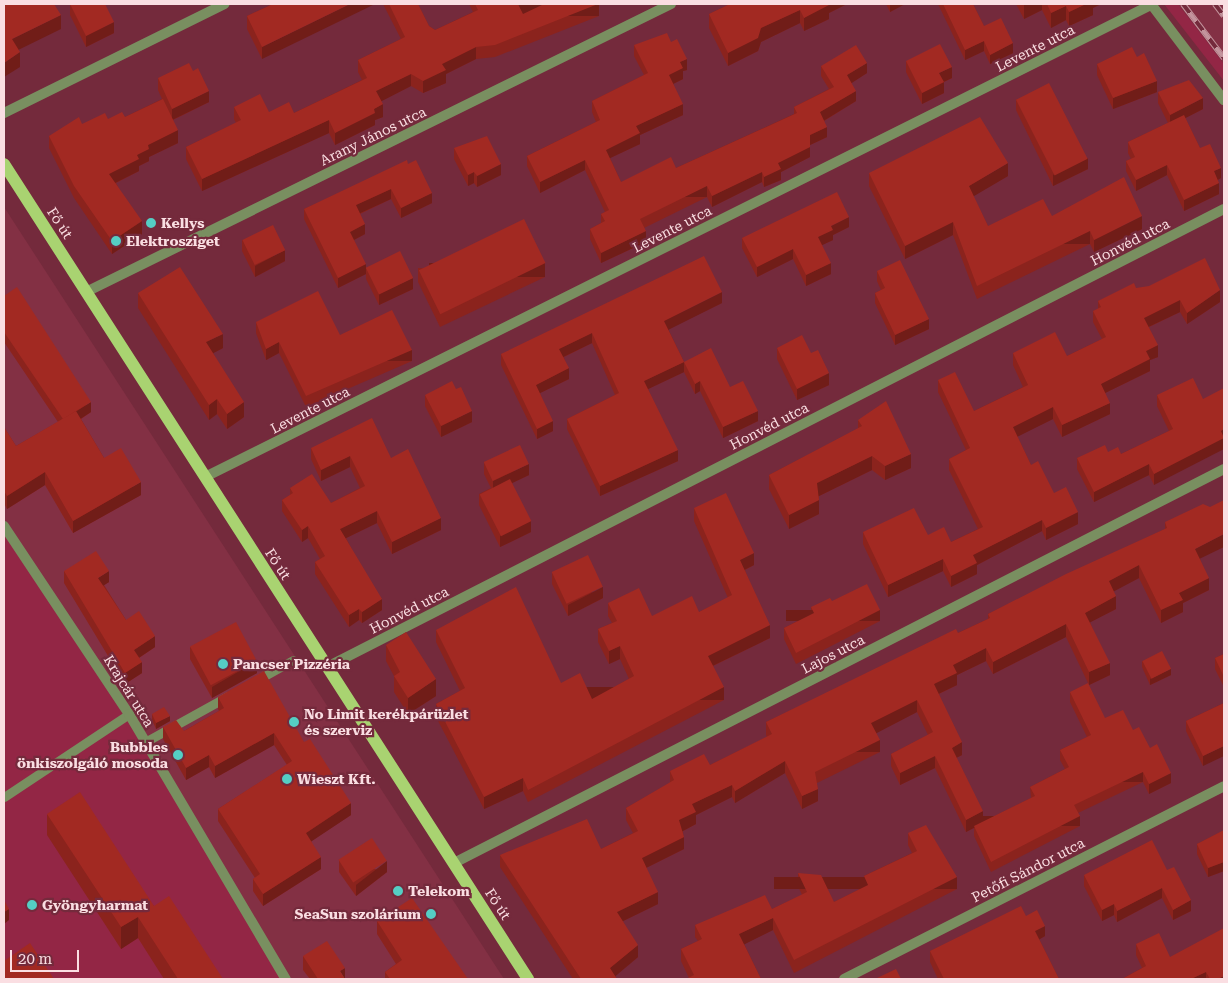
<!DOCTYPE html>
<html>
<head>
<meta charset="utf-8">
<style>
  body { margin:0 }
  #map { position:relative; width:1228px; height:983px; overflow:hidden; background:#742a3c; font-family:"Roboto Serif",serif }
  div>[style] { position:absolute }
  [style*='--x'] { left:calc(var(--x)*1px); top:calc(var(--y)*1px); width:calc(var(--w)*1px); rotate:calc(var(--a)*1deg) }
  .built>* { inset:0; background:#833044 }
  .green>* { inset:0; background:#932645 }
  .lane>* { height:9px; margin:-4.5px; padding:0 4.5px; transform-origin:4.5px; border-radius:4.5px; background:#798f60 }
  .street>* { height:10px; margin:-5px; padding:0 5px; transform-origin:5px; border-radius:5px; background:#798f60 }
  .primary>* { height:12px; margin:-6px; padding:0 6px; transform-origin:6px; border-radius:6px; background:#a9d371 }
  .rail>* { height:5.5px; margin-top:-2.75px; transform-origin:0; background:repeating-linear-gradient(90deg,#742a3c 0 11px,#c3949d 0 22px); box-sizing:border-box; border-block:1px solid #c3949d }
  .wall>* { inset:0; background:#8b231d }
  .shaded-wall>* { inset:0; background:#711d18; transform-origin:0 0 }
  .building>* { inset:0; background:#a22922; transform-origin:0 0 }
  .dots>* { width:14px; height:14px; translate:-50% -50%; box-sizing:border-box; border:2px solid #742a3c; border-radius:50% }
  span { translate:-50% -50%; white-space:nowrap; text-align:center; line-height:1.15; -webkit-text-stroke:4.5px #742a3c; paint-order:stroke }
  .street-label { font-size:14px; color:#fadee2 }
  .poi-label { font-size:14px; color:#fadee2; font-weight:700 }
  .left { translate:0 -50%; text-align:left }
  .right { translate:-100% -50%; text-align:right }
  .frame { position:absolute; inset:0; border:5px solid #fadee2; pointer-events:none }
  .scale { position:absolute; left:10px; top:950px; width:69px; height:22px; box-sizing:border-box; border:2px solid #fadee2; border-top:0; padding-left:6px; font-size:15px; line-height:18px; white-space:nowrap; color:#fadee2; -webkit-text-stroke:4px #742a3c; paint-order:stroke }
</style>
</head>
<body>
<div id="map">
  <div class="built">
    <div style="clip-path:polygon(1178px 4px,1224px 4px,1224px 64px)"></div>
    <div style="clip-path:polygon(4px 207px,504px 979px,267px 979px,4px 555px)"></div>
  </div>
  <div class="green">
    <div style="clip-path:polygon(1164px 4px,1178px 4px,1224px 64px,1224px 81px)"></div>
    <div style="clip-path:polygon(4px 526px,129px 714px,286px 979px,4px 979px)"></div>
  </div>
  <div class="lane">
    <div style="--x:257;--y:680;--w:41;--a:-29.1"></div>
    <div style="--x:145;--y:742;--w:95;--a:-29"></div>
    <div style="--x:4;--y:797;--w:150;--a:-33.6"></div>
  </div>
  <div class="street">
    <div style="--x:1151;--y:4;--w:121;--a:52.8"></div>
    <div style="--x:4;--y:113;--w:246;--a:-26.3"></div>
    <div style="--x:86;--y:292;--w:652;--a:-26.21"></div>
    <div style="--x:205;--y:477;--w:1057;--a:-26.52"></div>
    <div style="--x:4;--y:526;--w:226;--a:56.4"></div>
    <div style="--x:129;--y:714;--w:308;--a:59.4"></div>
    <div style="--x:327;--y:667;--w:1007;--a:-27.05"></div>
    <div style="--x:454;--y:863;--w:865;--a:-27.1"></div>
    <div style="--x:844;--y:979;--w:426;--a:-26.9"></div>
  </div>
  <div class="primary">
    <div style="--x:4;--y:164;--w:969;--a:57.26"></div>
  </div>
  <div class="rail">
    <div style="--x:1183;--y:4;--w:68;--a:52.8"></div>
    <div style="--x:1215;--y:4;--w:15;--a:53"></div>
  </div>
  <div class="wall">
    <div style="clip-path:polygon(70px 4px,114px 33px,86px 47px,70px 15px)"></div>
    <div style="clip-path:polygon(273px 4px,262px 59px,247px 29px,247px 16px)"></div>
    <div style="clip-path:polygon(383px 4px,418px 4px,429px 26px,435px 30px,473px 12px,469px 4px,518px 4px,523px 14px,599px 16px,495px 57px,476px 59px,446px 74px,446px 83px,423px 93px,411px 86px,381px 101px,383px 117px,375px 120px,375px 125px,335px 145px,329px 133px,202px 191px,186px 159px,186px 147px,236px 123px,234px 119px,234px 107px,269px 112px,294px 113px,362px 80px,358px 72px,358px 60px,401px 39px)"></div>
    <div style="clip-path:polygon(730px 4px,847px 4px,829px 13px,829px 19px,804px 31px,800px 23px,761px 42px,758px 51px,728px 66px,709px 28px,709px 14px)"></div>
    <div style="clip-path:polygon(886px 4px,905px 4px,890px 12px)"></div>
    <div style="clip-path:polygon(938px 4px,973px 4px,984px 26px,1013px 53px,990px 64px,984px 51px,965px 60px)"></div>
    <div style="clip-path:polygon(1016px 4px,1101px 4px,1093px 8px,1093px 15px,1069px 26px,1066px 20px,1051px 28px,1042px 10px,1024px 19px)"></div>
    <div style="clip-path:polygon(671px 42px,687px 70px,683px 71px,683px 79px,673px 84px,683px 115px,640px 135px,640px 144px,610px 158px,621px 182px,676px 168px,794px 114px,794px 107px,829px 89px,821px 76px,821px 66px,867px 73px,851px 83px,856px 101px,824px 121px,827px 137px,810px 145px,810px 157px,781px 172px,781px 180px,764px 187px,762px 182px,712px 207px,707px 197px,644px 228px,646px 242px,601px 263px,590px 239px,590px 229px,601px 223px,601px 214px,605px 212px,585px 170px,540px 193px,527px 166px,527px 156px,596px 122px,592px 112px,592px 101px,644px 75px,634px 56px,634px 45px)"></div>
    <div style="clip-path:polygon(1137px 57px,1157px 92px,1113px 109px,1097px 75px,1097px 64px)"></div>
    <div style="clip-path:polygon(906px 61px,952px 78px,944px 82px,944px 93px,922px 104px,906px 72px)"></div>
    <div style="clip-path:polygon(158px 78px,209px 102px,173px 120px,178px 143px,149px 157px,149px 161px,139px 166px,139px 171px,116px 183px,142px 234px,112px 254px,74px 198px,49px 148px,49px 136px,108px 119px,125px 117px,162px 99px,158px 90px)"></div>
    <div style="clip-path:polygon(1158px 92px,1203px 109px,1185px 118px,1200px 148px,1221px 178px,1218px 180px,1219px 194px,1184px 211px,1167px 175px,1136px 191px,1126px 171px,1126px 161px,1131px 159px,1128px 153px,1128px 142px,1168px 123px,1158px 103px)"></div>
    <div style="clip-path:polygon(1016px 99px,1088px 169px,1053px 186px,1016px 110px)"></div>
    <div style="clip-path:polygon(454px 148px,501px 175px,477px 187px,474px 183px,468px 186px,454px 159px)"></div>
    <div style="clip-path:polygon(408px 164px,432px 203px,401px 218px,391px 199px,360px 214px,365px 234px,354px 240px,366px 268px,413px 289px,379px 305px,366px 279px,366px 274px,338px 288px,304px 219px,304px 209px)"></div>
    <div style="clip-path:polygon(869px 173px,1008px 176px,973px 196px,988px 226px,1052px 216px,1142px 229px,1094px 252px,1090px 244px,977px 299px,953px 235px,905px 259px,869px 186px)"></div>
    <div style="clip-path:polygon(849px 227px,833px 235px,833px 240px,822px 245px,831px 274px,806px 286px,793px 259px,757px 277px,742px 248px,742px 238px)"></div>
    <div style="clip-path:polygon(242px 240px,285px 261px,255px 277px,242px 251px)"></div>
    <div style="clip-path:polygon(418px 268px,545px 277px,440px 327px,418px 282px)"></div>
    <div style="clip-path:polygon(877px 271px,929px 329px,895px 345px,875px 303px,875px 293px,881px 290px,877px 281px)"></div>
    <div style="clip-path:polygon(1136px 288px,1220px 302px,1187px 324px,1180px 312px,1149px 327px,1158px 357px,1150px 360px,1150px 371px,1105px 393px,1110px 414px,1062px 437px,1053px 419px,1017px 436px,1031px 465px,1078px 524px,1046px 540px,1042px 531px,977px 565px,977px 574px,951px 587px,943px 571px,888px 597px,863px 544px,863px 532px,928px 535px,951px 542px,978px 529px,949px 470px,949px 459px,966px 450px,938px 392px,938px 380px,974px 411px,1023px 387px,1013px 365px,1013px 353px,1067px 356px,1102px 339px,1093px 322px,1093px 311px,1098px 309px,1098px 301px)"></div>
    <div style="clip-path:polygon(138px 293px,223px 348px,213px 353px,244px 417px,227px 429px,217px 414px,209px 420px,138px 308px)"></div>
    <div style="clip-path:polygon(4px 296px,91px 412px,81px 419px,104px 458px,141px 495px,73px 533px,45px 485px,7px 509px,4px 503px,4px 427px,16px 446px,58px 422px,4px 342px)"></div>
    <div style="clip-path:polygon(722px 303px,668px 329px,684px 362px,730px 387px,758px 421px,723px 438px,700px 391px,695px 394px,684px 372px,648px 389px,678px 461px,600px 496px,567px 429px,567px 419px,615px 395px,592px 343px,564px 357px,569px 379px,540px 393px,553px 431px,537px 439px,501px 365px,501px 354px)"></div>
    <div style="clip-path:polygon(256px 322px,340px 335px,412px 361px,306px 407px,279px 353px,266px 360px,256px 333px)"></div>
    <div style="clip-path:polygon(777px 348px,811px 353px,829px 385px,797px 400px,777px 359px)"></div>
    <div style="clip-path:polygon(425px 395px,472px 422px,441px 437px,425px 406px)"></div>
    <div style="clip-path:polygon(1157px 395px,1203px 399px,1154px 485px,1149px 475px,1094px 502px,1077px 469px,1077px 458px,1108px 452px,1121px 454px,1169px 431px,1157px 406px)"></div>
    <div style="clip-path:polygon(858px 420px,911px 468px,885px 480px,872px 470px,819px 496px,819px 514px,789px 529px,769px 489px,769px 475px,858px 429px)"></div>
    <div style="clip-path:polygon(311px 448px,391px 458px,441px 530px,392px 554px,377px 523px,346px 538px,382px 610px,362px 623px,359px 620px,349px 627px,315px 574px,315px 562px,320px 559px,308px 538px,302px 542px,282px 511px,282px 500px,290px 495px,290px 488px,331px 503px,360px 488px,350px 467px,321px 481px,311px 459px)"></div>
    <div style="clip-path:polygon(484px 463px,529px 475px,512px 483px,531px 532px,500px 547px,479px 505px,479px 494px,491px 488px,484px 474px)"></div>
    <div style="clip-path:polygon(694px 508px,754px 565px,745px 570px,770px 638px,713px 666px,724px 700px,528px 802px,523px 791px,484px 809px,436px 717px,436px 704px,460px 691px,436px 642px,436px 630px,561px 683px,592px 699px,629px 679px,620px 659px,609px 664px,598px 642px,598px 629px,612px 623px,608px 616px,608px 603px,652px 616px,699px 612px,728px 598px,694px 521px)"></div>
    <div style="clip-path:polygon(1165px 522px,1200px 559px,1209px 590px,1183px 603px,1183px 612px,1161px 623px,1139px 578px,1113px 591px,1116px 609px,1090px 622px,1110px 675px,1089px 685px,1066px 637px,993px 674px,986px 661px,957px 675px,957px 685px,939px 694px,962px 755px,956px 758px,983px 822px,1031px 798px,1030px 787px,1065px 769px,1060px 760px,1060px 750px,1087px 737px,1070px 702px,1070px 692px,1105px 718px,1133px 730px,1150px 748px,1171px 783px,1149px 794px,1143px 782px,1078px 813px,1080px 826px,991px 872px,974px 836px,974px 828px,966px 832px,935px 768px,900px 785px,891px 766px,891px 754px,928px 735px,917px 712px,876px 733px,880px 752px,817px 783px,818px 801px,802px 809px,785px 773px,735px 803px,732px 797px,696px 815px,696px 824px,683px 831px,684px 849px,646px 868px,658px 904px,623px 921px,638px 957px,615px 976px,617px 979px,573px 979px,500px 867px,500px 855px,601px 849px,633px 833px,626px 820px,626px 808px,670px 783px,670px 771px,710px 765px,767px 737px,766px 735px,766px 722px,988px 619px,988px 614px,1165px 529px)"></div>
    <div style="clip-path:polygon(64px 571px,109px 582px,104px 585px,126px 620px,155px 647px,139px 658px,142px 673px,125px 684px,64px 583px)"></div>
    <div style="clip-path:polygon(552px 573px,603px 598px,568px 616px,552px 584px)"></div>
    <div style="clip-path:polygon(811px 607px,880px 621px,796px 664px,784px 639px,784px 628px,811px 614px)"></div>
    <div style="clip-path:polygon(386px 645px,436px 696px,408px 714px,394px 692px,394px 676px,386px 661px)"></div>
    <div style="clip-path:polygon(190px 647px,257px 673px,212px 698px,190px 659px)"></div>
    <div style="clip-path:polygon(1224px 654px,1224px 687px,1215px 669px,1215px 658px)"></div>
    <div style="clip-path:polygon(1142px 661px,1171px 675px,1150px 685px,1142px 667px)"></div>
    <div style="clip-path:polygon(218px 697px,304px 742px,351px 815px,311px 841px,321px 869px,263px 906px,253px 891px,253px 879px,255px 878px,218px 821px,218px 809px,287px 765px,274px 745px,215px 778px,209px 767px,186px 780px,163px 739px,163px 727px,184px 731px,219px 711px,218px 709px)"></div>
    <div style="clip-path:polygon(1224px 703px,1203px 766px,1186px 731px,1186px 721px)"></div>
    <div style="clip-path:polygon(152px 714px,170px 721px,156px 729px,152px 720px)"></div>
    <div style="clip-path:polygon(47px 814px,154px 906px,223px 979px,164px 979px,138px 938px,121px 949px,47px 835px)"></div>
    <div style="clip-path:polygon(1223px 821px,1224px 821px,1224px 871px,1208px 877px,1197px 854px,1197px 844px,1223px 831px)"></div>
    <div style="clip-path:polygon(908px 833px,957px 889px,794px 973px,773px 930px,744px 944px,761px 979px,689px 978px,681px 961px,681px 949px,698px 941px,695px 937px,695px 925px,772px 909px,802px 895px,798px 886px,798px 873px,834px 902px,864px 887px,864px 876px,912px 853px,908px 845px)"></div>
    <div style="clip-path:polygon(339px 860px,387px 872px,356px 896px,339px 872px)"></div>
    <div style="clip-path:polygon(1167px 870px,1191px 911px,1173px 920px,1162px 898px,1117px 922px,1114px 915px,1102px 921px,1084px 886px,1084px 875px)"></div>
    <div style="clip-path:polygon(1026px 916px,1045px 936px,1039px 939px,1059px 979px,938px 979px,930px 962px,930px 951px)"></div>
    <div style="clip-path:polygon(377px 921px,468px 979px,385px 979px,385px 972px,396px 964px,377px 934px)"></div>
    <div style="clip-path:polygon(1136px 944px,1170px 957px,1224px 979px,1122px 979px,1142px 968px,1136px 955px)"></div>
    <div style="clip-path:polygon(303px 956px,345px 978px,345px 979px,310px 979px,303px 970px)"></div>
  </div>
  <div class="shaded-wall">
    <div style="clip-path:polygon(350px 4px,375px 4px,262px 59px,262px 47px)"></div>
    <div style="left:599px;top:4px;width:12px;height:112px;rotate:90deg"></div>
    <div style="clip-path:polygon(826px 4px,847px 4px,829px 13px,829px 19px,804px 31px,804px 18px)"></div>
    <div style="clip-path:polygon(890px 4px,905px 4px,890px 12px)"></div>
    <div style="clip-path:polygon(1024px 4px,1042px 4px,1042px 10px,1024px 19px)"></div>
    <div style="clip-path:polygon(1086px 4px,1101px 4px,1093px 8px,1093px 15px,1069px 26px,1069px 12px)"></div>
    <div style="clip-path:polygon(1066px 6px,1066px 20px,1051px 28px,1051px 13px)"></div>
    <div style="clip-path:polygon(800px 10px,800px 23px,761px 42px,758px 51px,728px 66px,728px 53px,761px 28px)"></div>
    <div style="clip-path:polygon(61px 15px,61px 29px,12px 53px,12px 39px)"></div>
    <div style="clip-path:polygon(114px 22px,114px 33px,86px 47px,86px 36px)"></div>
    <div style="clip-path:polygon(984px 41px,984px 51px,965px 60px,965px 50px)"></div>
    <div style="clip-path:polygon(1013px 43px,1013px 53px,990px 64px,990px 55px)"></div>
    <div style="clip-path:polygon(476px 47px,476px 59px,446px 74px,446px 83px,423px 93px,423px 81px,442px 64px)"></div>
    <div style="clip-path:polygon(20px 52px,20px 67px,4px 77px,4px 63px)"></div>
    <div style="clip-path:polygon(687px 59px,687px 70px,683px 71px,683px 79px,669px 86px,669px 75px,680px 62px)"></div>
    <div style="clip-path:polygon(867px 63px,867px 73px,847px 86px,847px 75px)"></div>
    <div style="clip-path:polygon(952px 67px,952px 78px,939px 84px,939px 73px)"></div>
    <div style="clip-path:polygon(411px 74px,411px 86px,376px 104px,376px 91px)"></div>
    <div style="clip-path:polygon(1157px 81px,1157px 92px,1113px 109px,1113px 98px)"></div>
    <div style="clip-path:polygon(944px 82px,944px 93px,922px 104px,922px 93px)"></div>
    <div style="clip-path:polygon(209px 91px,209px 102px,172px 120px,172px 109px)"></div>
    <div style="clip-path:polygon(856px 91px,856px 101px,820px 123px,820px 112px)"></div>
    <div style="clip-path:polygon(1203px 98px,1203px 109px,1170px 126px,1170px 115px)"></div>
    <div style="clip-path:polygon(383px 104px,383px 117px,375px 120px,375px 125px,335px 145px,335px 133px,374px 109px)"></div>
    <div style="clip-path:polygon(683px 104px,683px 115px,640px 135px,640px 144px,606px 160px,606px 150px,636px 126px)"></div>
    <div style="clip-path:polygon(329px 120px,329px 133px,202px 191px,202px 179px)"></div>
    <div style="clip-path:polygon(827px 127px,827px 137px,810px 145px,810px 135px)"></div>
    <div style="clip-path:polygon(178px 130px,178px 143px,149px 157px,149px 161px,139px 166px,139px 171px,109px 186px,109px 174px,137px 155px,148px 145px)"></div>
    <div style="clip-path:polygon(810px 147px,810px 157px,781px 172px,781px 180px,764px 187px,764px 177px,778px 163px)"></div>
    <div style="clip-path:polygon(1088px 158px,1088px 169px,1053px 186px,1053px 175px)"></div>
    <div style="clip-path:polygon(585px 160px,585px 170px,540px 193px,540px 182px)"></div>
    <div style="clip-path:polygon(1008px 163px,1008px 176px,969px 199px,969px 186px)"></div>
    <div style="clip-path:polygon(501px 164px,501px 175px,477px 187px,477px 176px)"></div>
    <div style="clip-path:polygon(1167px 165px,1167px 175px,1136px 191px,1136px 180px)"></div>
    <div style="clip-path:polygon(1221px 168px,1221px 178px,1214px 182px,1214px 171px)"></div>
    <div style="clip-path:polygon(474px 172px,474px 183px,468px 186px,468px 175px)"></div>
    <div style="clip-path:polygon(762px 172px,762px 182px,712px 207px,712px 196px)"></div>
    <div style="clip-path:polygon(1219px 183px,1219px 194px,1184px 211px,1184px 200px)"></div>
    <div style="left:707px;top:186px;width:11px;height:75px;rotate:90deg"></div>
    <div style="clip-path:polygon(391px 189px,391px 199px,356px 215px,356px 205px)"></div>
    <div style="clip-path:polygon(432px 193px,432px 203px,401px 218px,401px 208px)"></div>
    <div style="clip-path:polygon(1142px 216px,1142px 229px,1094px 252px,1094px 240px)"></div>
    <div style="clip-path:polygon(849px 217px,849px 227px,833px 235px,833px 240px,818px 247px,818px 237px,831px 226px)"></div>
    <div style="clip-path:polygon(142px 221px,142px 234px,112px 254px,112px 241px)"></div>
    <div style="clip-path:polygon(953px 222px,953px 235px,905px 259px,905px 246px)"></div>
    <div style="clip-path:polygon(365px 224px,365px 234px,350px 242px,350px 232px)"></div>
    <div style="clip-path:polygon(646px 231px,646px 242px,601px 263px,601px 253px)"></div>
    <div style="left:1090px;top:231px;width:13px;height:126px;rotate:90deg"></div>
    <div style="clip-path:polygon(793px 249px,793px 259px,757px 277px,757px 267px)"></div>
    <div style="clip-path:polygon(285px 250px,285px 261px,255px 277px,255px 266px)"></div>
    <div style="left:545px;top:263px;width:14px;height:116px;rotate:90deg"></div>
    <div style="clip-path:polygon(831px 263px,831px 274px,806px 286px,806px 275px)"></div>
    <div style="clip-path:polygon(366px 264px,366px 274px,338px 288px,338px 278px)"></div>
    <div style="clip-path:polygon(413px 278px,413px 289px,379px 305px,379px 294px)"></div>
    <div style="clip-path:polygon(1220px 290px,1220px 302px,1187px 324px,1187px 313px)"></div>
    <div style="clip-path:polygon(722px 292px,722px 303px,664px 332px,664px 321px)"></div>
    <div style="clip-path:polygon(1180px 300px,1180px 312px,1144px 329px,1144px 318px)"></div>
    <div style="clip-path:polygon(929px 319px,929px 329px,895px 345px,895px 335px)"></div>
    <div style="clip-path:polygon(592px 333px,592px 343px,559px 359px,559px 349px)"></div>
    <div style="clip-path:polygon(223px 334px,223px 348px,206px 357px,206px 342px)"></div>
    <div style="clip-path:polygon(279px 342px,279px 353px,266px 360px,266px 349px)"></div>
    <div style="clip-path:polygon(1158px 345px,1158px 357px,1150px 360px,1150px 371px,1101px 395px,1101px 384px,1146px 351px)"></div>
    <div style="left:412px;top:350px;width:11px;height:116px;rotate:90deg"></div>
    <div style="clip-path:polygon(684px 362px,684px 372px,644px 391px,644px 381px)"></div>
    <div style="clip-path:polygon(569px 368px,569px 379px,536px 395px,536px 385px)"></div>
    <div style="clip-path:polygon(829px 373px,829px 385px,797px 400px,797px 389px)"></div>
    <div style="clip-path:polygon(700px 381px,700px 391px,695px 394px,695px 384px)"></div>
    <div style="clip-path:polygon(217px 399px,217px 414px,209px 420px,209px 405px)"></div>
    <div style="clip-path:polygon(91px 402px,91px 412px,63px 430px,63px 420px)"></div>
    <div style="clip-path:polygon(244px 402px,244px 417px,227px 429px,227px 414px)"></div>
    <div style="clip-path:polygon(1110px 403px,1110px 414px,1062px 437px,1062px 425px)"></div>
    <div style="clip-path:polygon(1053px 407px,1053px 419px,1013px 439px,1013px 427px)"></div>
    <div style="clip-path:polygon(472px 411px,472px 422px,441px 437px,441px 426px)"></div>
    <div style="clip-path:polygon(758px 411px,758px 421px,723px 438px,723px 427px)"></div>
    <div style="clip-path:polygon(553px 421px,553px 431px,537px 439px,537px 429px)"></div>
    <div style="clip-path:polygon(1224px 429px,1224px 449px,1154px 485px,1154px 474px)"></div>
    <div style="clip-path:polygon(678px 450px,678px 461px,600px 496px,600px 486px)"></div>
    <div style="clip-path:polygon(911px 454px,911px 468px,885px 480px,885px 466px)"></div>
    <div style="clip-path:polygon(350px 456px,350px 467px,321px 481px,321px 470px)"></div>
    <div style="clip-path:polygon(872px 456px,872px 470px,817px 497px,817px 483px)"></div>
    <div style="clip-path:polygon(529px 464px,529px 475px,493px 492px,493px 481px)"></div>
    <div style="clip-path:polygon(1149px 464px,1149px 475px,1094px 502px,1094px 492px)"></div>
    <div style="clip-path:polygon(45px 472px,45px 485px,7px 509px,7px 496px)"></div>
    <div style="clip-path:polygon(141px 482px,141px 495px,73px 533px,73px 521px)"></div>
    <div style="clip-path:polygon(819px 500px,819px 514px,789px 529px,789px 515px)"></div>
    <div style="clip-path:polygon(377px 511px,377px 523px,340px 541px,340px 529px)"></div>
    <div style="clip-path:polygon(1078px 512px,1078px 524px,1046px 540px,1046px 528px)"></div>
    <div style="clip-path:polygon(441px 518px,441px 530px,392px 554px,392px 542px)"></div>
    <div style="clip-path:polygon(1042px 520px,1042px 531px,977px 565px,977px 574px,951px 587px,951px 576px,973px 555px)"></div>
    <div style="clip-path:polygon(531px 521px,531px 532px,500px 547px,500px 536px)"></div>
    <div style="clip-path:polygon(308px 526px,308px 538px,302px 542px,302px 530px)"></div>
    <div style="clip-path:polygon(1224px 534px,1224px 547px,1195px 561px,1195px 549px)"></div>
    <div style="clip-path:polygon(754px 553px,754px 565px,740px 572px,740px 560px)"></div>
    <div style="clip-path:polygon(943px 559px,943px 571px,888px 597px,888px 585px)"></div>
    <div style="clip-path:polygon(1139px 565px,1139px 578px,1109px 594px,1109px 581px)"></div>
    <div style="clip-path:polygon(109px 571px,109px 582px,98px 589px,98px 578px)"></div>
    <div style="clip-path:polygon(1209px 578px,1209px 590px,1183px 603px,1183px 612px,1161px 623px,1161px 610px,1179px 593px)"></div>
    <div style="clip-path:polygon(603px 587px,603px 598px,568px 616px,568px 605px)"></div>
    <div style="clip-path:polygon(1116px 596px,1116px 609px,1085px 625px,1085px 613px)"></div>
    <div style="clip-path:polygon(382px 599px,382px 610px,362px 623px,362px 612px)"></div>
    <div style="clip-path:polygon(359px 609px,359px 620px,349px 627px,349px 615px)"></div>
    <div style="left:880px;top:610px;width:11px;height:94px;rotate:90deg"></div>
    <div style="clip-path:polygon(1066px 624px,1066px 637px,993px 674px,993px 662px)"></div>
    <div style="clip-path:polygon(770px 625px,770px 638px,708px 668px,708px 656px)"></div>
    <div style="clip-path:polygon(155px 636px,155px 647px,134px 661px,134px 650px)"></div>
    <div style="clip-path:polygon(620px 646px,620px 659px,609px 664px,609px 651px)"></div>
    <div style="clip-path:polygon(986px 648px,986px 661px,957px 675px,957px 685px,934px 696px,934px 684px,953px 665px)"></div>
    <div style="clip-path:polygon(257px 661px,257px 673px,212px 698px,212px 687px)"></div>
    <div style="clip-path:polygon(142px 662px,142px 673px,125px 684px,125px 673px)"></div>
    <div style="clip-path:polygon(1110px 663px,1110px 675px,1089px 685px,1089px 672px)"></div>
    <div style="clip-path:polygon(1171px 669px,1171px 675px,1150px 685px,1150px 679px)"></div>
    <div style="clip-path:polygon(436px 679px,436px 696px,408px 714px,408px 698px)"></div>
    <div style="left:724px;top:687px;width:13px;height:221px;rotate:90deg"></div>
    <div style="clip-path:polygon(917px 700px,917px 712px,871px 736px,871px 723px)"></div>
    <div style="clip-path:polygon(170px 716px,170px 721px,156px 729px,156px 723px)"></div>
    <div style="clip-path:polygon(274px 733px,274px 745px,215px 778px,215px 766px)"></div>
    <div style="left:880px;top:740px;width:12px;height:72px;rotate:90deg"></div>
    <div style="clip-path:polygon(962px 742px,962px 755px,952px 760px,952px 748px)"></div>
    <div style="clip-path:polygon(1224px 746px,1224px 756px,1203px 766px,1203px 756px)"></div>
    <div style="clip-path:polygon(209px 755px,209px 767px,186px 780px,186px 768px)"></div>
    <div style="clip-path:polygon(935px 756px,935px 768px,900px 785px,900px 773px)"></div>
    <div style="clip-path:polygon(785px 761px,785px 773px,735px 803px,735px 791px)"></div>
    <div style="left:1143px;top:772px;width:10px;height:76px;rotate:90deg"></div>
    <div style="clip-path:polygon(1171px 773px,1171px 783px,1149px 794px,1149px 784px)"></div>
    <div style="clip-path:polygon(523px 778px,523px 791px,484px 809px,484px 797px)"></div>
    <div style="clip-path:polygon(732px 785px,732px 797px,696px 815px,696px 824px,679px 833px,679px 820px,692px 804px)"></div>
    <div style="clip-path:polygon(818px 789px,818px 801px,802px 809px,802px 796px)"></div>
    <div style="clip-path:polygon(351px 803px,351px 815px,306px 845px,306px 833px)"></div>
    <div style="clip-path:polygon(983px 811px,983px 823px,966px 832px,966px 820px)"></div>
    <div style="left:1080px;top:816px;width:10px;height:100px;rotate:90deg"></div>
    <div style="clip-path:polygon(684px 837px,684px 849px,642px 870px,642px 858px)"></div>
    <div style="clip-path:polygon(321px 857px,321px 869px,263px 906px,263px 894px)"></div>
    <div style="clip-path:polygon(387px 861px,387px 872px,356px 896px,356px 885px)"></div>
    <div style="clip-path:polygon(1224px 862px,1224px 871px,1208px 877px,1208px 868px)"></div>
    <div style="left:957px;top:877px;width:12px;height:183px;rotate:90deg"></div>
    <div style="clip-path:polygon(1162px 888px,1162px 898px,1117px 922px,1117px 911px)"></div>
    <div style="clip-path:polygon(658px 892px,658px 904px,617px 924px,617px 912px)"></div>
    <div style="clip-path:polygon(1191px 900px,1191px 911px,1173px 920px,1173px 910px)"></div>
    <div style="clip-path:polygon(1114px 904px,1114px 915px,1102px 921px,1102px 910px)"></div>
    <div style="clip-path:polygon(9px 909px,9px 920px,4px 924px,4px 912px)"></div>
    <div style="clip-path:polygon(138px 917px,138px 938px,121px 949px,121px 927px)"></div>
    <div style="clip-path:polygon(773px 918px,773px 930px,739px 947px,739px 934px)"></div>
    <div style="clip-path:polygon(1045px 926px,1045px 936px,1035px 942px,1035px 931px)"></div>
    <div style="clip-path:polygon(638px 945px,638px 957px,612px 979px,610px 968px)"></div>
    <div style="clip-path:polygon(345px 968px,345px 979px,340px 971px)"></div>
    <div style="clip-path:polygon(1206px 972px,1206px 979px,1191px 979px)"></div>
    <div style="clip-path:polygon(1224px 976px,1224px 979px,1218px 979px)"></div>
  </div>
  <div class="building">
    <div style="clip-path:polygon(4px 4px,54px 4px,61px 15px,12px 39px,20px 52px,4px 63px)"></div>
    <div style="clip-path:polygon(70px 4px,105px 4px,114px 22px,86px 36px)"></div>
    <div style="clip-path:polygon(273px 4px,350px 4px,262px 47px,247px 16px)"></div>
    <div style="clip-path:polygon(389px 4px,418px 4px,429px 26px,435px 30px,478px 10px,475px 4px,518px 4px,523px 14px,544px 4px,598px 4px,495px 45px,476px 47px,442px 64px,446px 70px,423px 81px,411px 74px,376px 91px,383px 104px,374px 109px,375px 113px,335px 133px,329px 120px,202px 179px,186px 147px,241px 120px,234px 107px,260px 94px,269px 112px,289px 102px,294px 113px,367px 78px,358px 60px,405px 37px)"></div>
    <div style="clip-path:polygon(730px 4px,828px 4px,829px 5px,804px 18px,800px 10px,761px 28px,758px 38px,728px 53px,709px 14px)"></div>
    <div style="clip-path:polygon(943px 4px,973px 4px,984px 26px,1001px 18px,1013px 43px,990px 55px,984px 41px,965px 50px)"></div>
    <div style="clip-path:polygon(1047px 4px,1086px 4px,1069px 12px,1066px 6px,1051px 13px)"></div>
    <div style="clip-path:polygon(667px 33px,671px 42px,677px 39px,687px 59px,680px 62px,683px 68px,669px 75px,683px 104px,636px 126px,640px 133px,606px 150px,621px 182px,671px 157px,676px 168px,797px 113px,794px 107px,834px 87px,821px 66px,856px 45px,867px 63px,847px 75px,856px 91px,820px 112px,827px 127px,810px 135px,810px 147px,778px 163px,781px 169px,764px 177px,762px 172px,712px 196px,707px 186px,640px 219px,646px 231px,601px 253px,590px 229px,605px 221px,601px 214px,609px 210px,585px 160px,540px 182px,527px 156px,600px 120px,592px 101px,648px 73px,634px 45px)"></div>
    <div style="clip-path:polygon(940px 44px,952px 67px,939px 73px,944px 82px,922px 93px,906px 61px)"></div>
    <div style="clip-path:polygon(1132px 47px,1137px 57px,1144px 53px,1157px 81px,1113px 98px,1097px 64px)"></div>
    <div style="clip-path:polygon(189px 63px,193px 71px,198px 68px,209px 91px,172px 109px,158px 78px)"></div>
    <div style="clip-path:polygon(1189px 80px,1203px 98px,1170px 115px,1158px 92px)"></div>
    <div style="left:1049px;top:83px;width:85px;height:37px;rotate:63deg"></div>
    <div style="clip-path:polygon(163px 99px,178px 130px,148px 145px,149px 149px,137px 155px,139px 159px,109px 174px,142px 221px,112px 241px,74px 186px,49px 136px,79px 117px,82px 124px,105px 113px,108px 119px,122px 112px,125px 117px)"></div>
    <div style="clip-path:polygon(1184px 115px,1200px 148px,1210px 144px,1221px 168px,1214px 171px,1219px 183px,1184px 200px,1167px 165px,1136px 180px,1126px 161px,1135px 157px,1128px 142px)"></div>
    <div style="clip-path:polygon(980px 117px,1008px 163px,969px 186px,988px 226px,1043px 199px,1052px 216px,1124px 177px,1142px 216px,1094px 240px,1090px 231px,977px 286px,953px 222px,905px 246px,869px 173px)"></div>
    <div style="clip-path:polygon(487px 136px,501px 164px,477px 176px,474px 172px,468px 175px,454px 148px)"></div>
    <div style="clip-path:polygon(407px 160px,408px 164px,416px 160px,432px 193px,401px 208px,391px 189px,356px 205px,365px 224px,350px 232px,366px 264px,338px 278px,304px 209px)"></div>
    <div style="clip-path:polygon(837px 192px,849px 217px,831px 226px,833px 230px,818px 237px,831px 263px,806px 275px,793px 249px,757px 267px,742px 238px)"></div>
    <div style="left:524px;top:219px;width:49px;height:117px;rotate:64deg"></div>
    <div style="left:273px;top:225px;width:28px;height:34px;rotate:64deg"></div>
    <div style="left:400px;top:251px;width:30px;height:38px;rotate:64deg"></div>
    <div style="clip-path:polygon(704px 256px,722px 292px,664px 321px,684px 362px,711px 348px,730px 387px,743px 381px,758px 411px,723px 427px,700px 381px,695px 384px,684px 362px,644px 381px,678px 450px,600px 486px,567px 419px,619px 393px,592px 333px,559px 349px,569px 368px,536px 385px,553px 421px,537px 429px,501px 354px)"></div>
    <div style="clip-path:polygon(1205px 258px,1220px 290px,1187px 313px,1180px 300px,1144px 318px,1158px 345px,1146px 351px,1150px 359px,1101px 384px,1110px 403px,1062px 425px,1053px 407px,1013px 427px,1031px 465px,1038px 461px,1054px 493px,1066px 487px,1078px 512px,1046px 528px,1042px 520px,973px 555px,977px 563px,951px 576px,943px 559px,888px 585px,863px 532px,914px 508px,928px 535px,944px 527px,951px 542px,983px 527px,949px 459px,970px 448px,938px 380px,955px 372px,974px 411px,1028px 385px,1013px 353px,1055px 332px,1067px 356px,1106px 337px,1093px 311px,1101px 307px,1098px 301px,1134px 283px,1136px 288px,1149px 286px)"></div>
    <div style="clip-path:polygon(900px 260px,929px 319px,895px 335px,875px 293px,885px 288px,877px 271px)"></div>
    <div style="clip-path:polygon(180px 267px,223px 334px,206px 342px,244px 402px,227px 414px,217px 399px,209px 405px,138px 293px)"></div>
    <div style="clip-path:polygon(17px 287px,91px 402px,63px 419px,4px 332px,4px 296px)"></div>
    <div style="clip-path:polygon(318px 291px,340px 335px,392px 310px,412px 350px,306px 396px,279px 342px,266px 349px,256px 322px)"></div>
    <div style="clip-path:polygon(802px 335px,811px 353px,818px 350px,829px 373px,797px 389px,777px 348px)"></div>
    <div style="clip-path:polygon(1193px 378px,1203px 399px,1224px 388px,1224px 429px,1221px 431px,1224px 438px,1154px 474px,1149px 464px,1094px 492px,1077px 458px,1105px 445px,1108px 452px,1118px 447px,1121px 454px,1173px 429px,1157px 395px)"></div>
    <div style="clip-path:polygon(452px 381px,456px 389px,461px 387px,472px 411px,441px 426px,425px 395px)"></div>
    <div style="clip-path:polygon(886px 401px,911px 454px,885px 466px,872px 456px,817px 483px,819px 500px,789px 515px,769px 475px,862px 426px,858px 420px)"></div>
    <div style="clip-path:polygon(76px 411px,104px 458px,121px 448px,141px 482px,73px 521px,45px 472px,7px 496px,4px 491px,4px 427px,16px 446px)"></div>
    <div style="clip-path:polygon(372px 418px,391px 458px,408px 449px,441px 518px,392px 542px,377px 511px,340px 529px,382px 599px,362px 612px,359px 609px,349px 615px,315px 562px,325px 556px,308px 526px,302px 530px,282px 500px,293px 493px,290px 488px,312px 474px,331px 503px,365px 486px,350px 456px,321px 470px,311px 448px)"></div>
    <div style="left:520px;top:445px;width:21px;height:40px;rotate:65deg"></div>
    <div style="left:510px;top:479px;width:47px;height:34px;rotate:63deg"></div>
    <div style="clip-path:polygon(726px 493px,754px 553px,740px 560px,770px 625px,708px 656px,724px 687px,528px 790px,523px 778px,484px 797px,436px 704px,465px 688px,436px 630px,516px 587px,561px 683px,580px 673px,592px 699px,634px 676px,620px 646px,609px 651px,598px 629px,617px 621px,608px 603px,639px 588px,652px 616px,692px 596px,699px 612px,732px 595px,694px 508px)"></div>
    <div style="clip-path:polygon(1224px 500px,1224px 534px,1195px 549px,1209px 578px,1179px 593px,1183px 600px,1161px 610px,1139px 565px,1109px 581px,1116px 596px,1085px 613px,1110px 663px,1089px 672px,1066px 624px,993px 662px,986px 648px,953px 665px,957px 673px,934px 684px,962px 742px,952px 748px,983px 811px,966px 820px,935px 756px,900px 773px,891px 754px,933px 732px,917px 700px,871px 723px,880px 740px,815px 772px,818px 789px,802px 796px,785px 761px,735px 791px,732px 785px,692px 804px,696px 812px,679px 820px,684px 837px,642px 858px,658px 892px,617px 912px,638px 945px,610px 968px,617px 979px,581px 979px,500px 855px,587px 819px,601px 849px,638px 831px,626px 808px,674px 780px,670px 771px,704px 754px,710px 765px,772px 734px,766px 722px,956px 629px,958px 633px,990px 618px,988px 614px,1066px 574px,1167px 528px,1165px 522px,1203px 504px,1210px 507px)"></div>
    <div style="clip-path:polygon(96px 551px,109px 571px,98px 578px,126px 620px,139px 611px,155px 636px,134px 650px,142px 662px,125px 673px,64px 571px)"></div>
    <div style="left:588px;top:555px;width:35px;height:40px;rotate:65deg"></div>
    <div style="clip-path:polygon(867px 584px,880px 610px,796px 653px,784px 628px,814px 613px,811px 607px,830px 598px,832px 601px)"></div>
    <div style="left:236px;top:622px;width:44px;height:52px;rotate:62deg"></div>
    <div style="clip-path:polygon(406px 632px,436px 679px,408px 698px,394px 676px,400px 672px,386px 645px)"></div>
    <div style="left:1162px;top:651px;width:20px;height:22px;rotate:63deg"></div>
    <div style="clip-path:polygon(1224px 654px,1224px 677px,1215px 658px)"></div>
    <div style="clip-path:polygon(264px 671px,304px 742px,310px 739px,351px 803px,306px 833px,321px 857px,263px 894px,253px 879px,260px 874px,218px 809px,292px 761px,274px 733px,215px 766px,209px 755px,186px 768px,163px 727px,176px 720px,184px 731px,224px 708px,218px 697px)"></div>
    <div style="clip-path:polygon(1088px 683px,1105px 718px,1123px 710px,1133px 730px,1139px 727px,1150px 748px,1157px 744px,1171px 773px,1149px 784px,1143px 772px,1074px 805px,1080px 816px,991px 862px,974px 826px,1035px 796px,1030px 787px,1069px 767px,1060px 750px,1091px 735px,1070px 692px)"></div>
    <div style="clip-path:polygon(1224px 703px,1224px 746px,1203px 756px,1186px 721px)"></div>
    <div style="clip-path:polygon(164px 707px,170px 716px,156px 723px,152px 714px)"></div>
    <div style="clip-path:polygon(80px 792px,154px 906px,169px 896px,223px 979px,178px 979px,138px 917px,121px 927px,47px 814px)"></div>
    <div style="clip-path:polygon(926px 825px,957px 877px,794px 960px,773px 918px,739px 934px,761px 979px,686px 979px,694px 975px,681px 949px,702px 939px,695px 925px,765px 895px,772px 909px,807px 892px,798px 873px,821px 875px,834px 902px,868px 885px,864px 876px,917px 851px,908px 833px)"></div>
    <div style="clip-path:polygon(1224px 830px,1224px 862px,1208px 868px,1197px 844px)"></div>
    <div style="left:372px;top:838px;width:27px;height:40px;rotate:57deg"></div>
    <div style="clip-path:polygon(1152px 840px,1167px 870px,1174px 867px,1191px 900px,1173px 910px,1162px 888px,1117px 911px,1114px 904px,1102px 910px,1084px 875px)"></div>
    <div style="clip-path:polygon(412px 898px,468px 979px,390px 979px,385px 972px,402px 960px,377px 921px)"></div>
    <div style="clip-path:polygon(4px 900px,9px 909px,4px 912px)"></div>
    <div style="clip-path:polygon(1021px 906px,1026px 916px,1037px 910px,1045px 926px,1035px 931px,1059px 979px,944px 979px,930px 951px)"></div>
    <div style="clip-path:polygon(1224px 928px,1224px 976px,1218px 979px,1210px 979px,1206px 972px,1191px 979px,1122px 979px,1146px 966px,1136px 944px,1159px 933px,1170px 957px)"></div>
    <div style="clip-path:polygon(327px 941px,345px 968px,340px 971px,345px 979px,318px 979px,303px 956px)"></div>
    <div style="clip-path:polygon(30px 943px,54px 979px,4px 979px,4px 961px)"></div>
    <div style="clip-path:polygon(896px 969px,901px 979px,875px 979px)"></div>
  </div>
  <div class="dots">
    <div style="left:151px;top:223px;background:#55cec4"></div>
    <div style="left:116px;top:241px;background:#55cec4"></div>
    <div style="left:223px;top:664px;background:#55cec4"></div>
    <div style="left:294px;top:722px;background:#55cec4"></div>
    <div style="left:178px;top:755px;background:#55cec4"></div>
    <div style="left:287px;top:779px;background:#55cec4"></div>
    <div style="left:398px;top:891px;background:#55cec4"></div>
    <div style="left:32px;top:905px;background:#55cec4"></div>
    <div style="left:431px;top:914px;background:#55cec4"></div>
  </div>
  <div class="street-label">
    <span style="left:1035px;top:48px;rotate:-27deg">Levente utca</span>
    <span style="left:373px;top:136px;rotate:-26deg">Arany János utca</span>
    <span style="left:60px;top:223px;rotate:57deg">Fő út</span>
    <span style="left:672px;top:229px;rotate:-27deg">Levente utca</span>
    <span style="left:1130px;top:242px;rotate:-27deg">Honvéd utca</span>
    <span style="left:310px;top:410px;rotate:-27deg">Levente utca</span>
    <span style="left:769px;top:426px;rotate:-27deg">Honvéd utca</span>
    <span style="left:278px;top:564px;rotate:57deg">Fő út</span>
    <span style="left:409px;top:610px;rotate:-27deg">Honvéd utca</span>
    <span style="left:833px;top:654px;rotate:-27deg">Lajos utca</span>
    <span style="left:129px;top:691px;rotate:58deg">Krajcár utca</span>
    <span style="left:1028px;top:870px;rotate:-27deg">Petőfi Sándor utca</span>
    <span style="left:498px;top:904px;rotate:57deg">Fő út</span>
  </div>
  <div class="poi-label">
    <span class="left" style="left:161px;top:223px">Kellys</span>
    <span class="left" style="left:126px;top:241px">Elektrosziget</span>
    <span class="left" style="left:233px;top:664px">Pancser Pizzéria</span>
    <span class="left" style="left:304px;top:722px">No Limit kerékpárüzlet<br>és szerviz</span>
    <span class="right" style="left:168px;top:755px">Bubbles<br>önkiszolgáló mosoda</span>
    <span class="left" style="left:297px;top:779px">Wieszt Kft.</span>
    <span class="left" style="left:408px;top:891px">Telekom</span>
    <span class="left" style="left:42px;top:905px">Gyöngyharmat</span>
    <span class="right" style="left:421px;top:914px">SeaSun szolárium</span>
  </div>
  <div class="frame"></div>
  <div class="scale">20 m</div>
</div>
</body>
</html>
